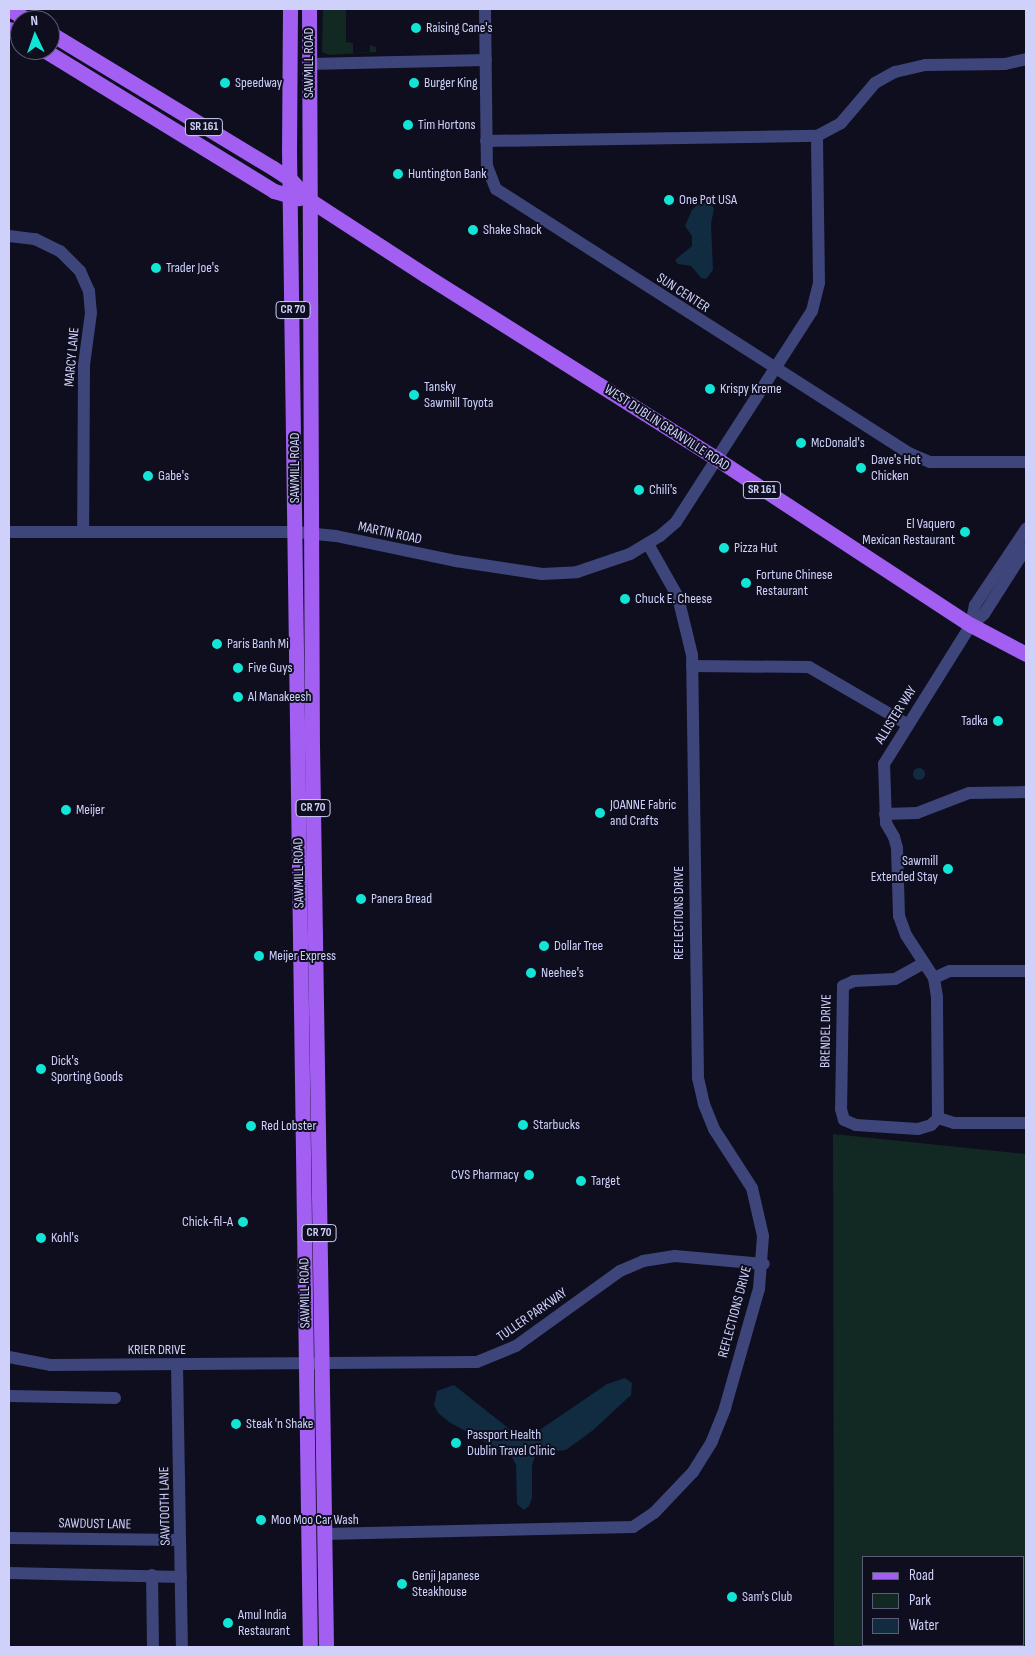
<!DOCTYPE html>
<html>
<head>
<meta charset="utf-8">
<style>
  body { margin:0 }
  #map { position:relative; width:1035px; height:1656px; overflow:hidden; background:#0e0e1e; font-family:"Sofia Sans Condensed",sans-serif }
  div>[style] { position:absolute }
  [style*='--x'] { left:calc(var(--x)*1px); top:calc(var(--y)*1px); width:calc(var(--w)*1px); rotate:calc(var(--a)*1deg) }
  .green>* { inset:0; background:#122823 }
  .water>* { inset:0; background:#112b40 }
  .round { border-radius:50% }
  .minor>* { height:12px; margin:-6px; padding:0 6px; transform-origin:6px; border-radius:6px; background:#3d457a }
  .major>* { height:15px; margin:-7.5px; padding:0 7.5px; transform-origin:7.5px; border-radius:7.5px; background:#a25ff2 }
  .dots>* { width:14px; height:14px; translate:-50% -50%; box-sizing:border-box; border:2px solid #0e0e1e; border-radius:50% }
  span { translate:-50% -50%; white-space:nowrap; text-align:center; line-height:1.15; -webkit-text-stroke:4px #0e0e1e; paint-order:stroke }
  .shield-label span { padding:1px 4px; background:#0e0e1e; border:1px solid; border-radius:4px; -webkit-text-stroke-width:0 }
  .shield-label { font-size:12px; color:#cfd1fb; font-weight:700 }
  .poi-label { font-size:14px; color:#cfd1fb }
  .left { translate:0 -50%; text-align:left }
  .right { translate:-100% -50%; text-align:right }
  .street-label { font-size:14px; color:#cfd1fb }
  .frame { position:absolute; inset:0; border:10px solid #cfd1fb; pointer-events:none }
  .legend { position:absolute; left:862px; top:1556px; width:162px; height:90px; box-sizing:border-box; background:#0e0e1e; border:1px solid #5b5c76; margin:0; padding:6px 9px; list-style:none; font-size:15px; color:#cfd1fb }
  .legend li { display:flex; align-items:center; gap:10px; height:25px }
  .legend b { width:25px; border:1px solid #5b5c76 }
  .north { position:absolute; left:10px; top:10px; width:50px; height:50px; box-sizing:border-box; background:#0e0e1e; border:1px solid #5b5c76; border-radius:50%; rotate:357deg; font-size:14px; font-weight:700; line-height:20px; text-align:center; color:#cfd1fb }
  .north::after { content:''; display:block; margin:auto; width:18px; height:22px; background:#12e4d6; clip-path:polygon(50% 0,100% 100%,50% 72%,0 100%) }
</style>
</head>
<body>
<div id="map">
  <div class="green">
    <div style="clip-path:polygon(323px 9px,346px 9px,346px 42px,353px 43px,353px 53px,370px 52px,370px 45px,376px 47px,376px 52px,329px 55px,322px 52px)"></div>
    <div style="clip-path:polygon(evenodd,833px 1134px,1026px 1154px,1026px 1647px,834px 1647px,833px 1134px,1024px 1557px,1024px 1645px,864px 1645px,864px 1557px,1024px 1557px)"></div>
  </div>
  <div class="water">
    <div style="clip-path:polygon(710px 202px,714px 209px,711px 224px,713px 270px,706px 279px,701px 278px,691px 266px,678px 264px,675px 260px,692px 246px,692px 236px,685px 226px,692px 210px,699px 203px)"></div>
    <div class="round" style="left:913px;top:768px;width:12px;height:12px"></div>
    <div style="clip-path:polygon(625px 1378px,632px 1383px,631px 1395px,592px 1431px,566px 1450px,543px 1452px,535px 1456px,532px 1466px,532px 1498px,529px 1506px,524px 1510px,517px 1504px,516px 1465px,512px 1457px,449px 1422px,438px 1413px,434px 1405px,437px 1391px,454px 1385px,513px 1432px,528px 1438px,607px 1384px)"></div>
  </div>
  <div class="minor">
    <div style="--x:485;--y:9;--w:157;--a:89.3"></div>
    <div style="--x:487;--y:166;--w:25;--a:69"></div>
    <div style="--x:496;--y:189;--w:492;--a:32.6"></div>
    <div style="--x:911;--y:454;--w:21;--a:23"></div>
    <div style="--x:930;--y:462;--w:96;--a:0"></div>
    <div style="--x:309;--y:64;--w:177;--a:-1.3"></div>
    <div style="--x:486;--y:141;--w:331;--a:-0.9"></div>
    <div style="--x:817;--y:136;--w:27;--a:-28"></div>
    <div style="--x:841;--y:123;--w:52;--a:-49.6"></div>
    <div style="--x:875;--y:83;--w:23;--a:-29"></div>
    <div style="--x:895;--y:72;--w:31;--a:-13"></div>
    <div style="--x:925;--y:65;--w:80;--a:-0.7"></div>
    <div style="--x:1005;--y:64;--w:22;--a:-13"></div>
    <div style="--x:9;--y:236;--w:26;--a:7"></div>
    <div style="--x:35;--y:239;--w:28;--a:26"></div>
    <div style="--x:60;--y:251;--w:28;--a:45"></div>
    <div style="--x:80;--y:271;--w:22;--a:66"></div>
    <div style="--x:89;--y:291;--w:22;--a:85"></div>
    <div style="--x:91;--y:313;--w:52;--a:97.7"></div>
    <div style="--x:84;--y:365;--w:166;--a:90.3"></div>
    <div style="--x:9;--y:532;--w:287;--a:0"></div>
    <div style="--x:296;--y:532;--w:40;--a:5.7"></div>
    <div style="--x:336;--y:536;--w:123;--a:11.8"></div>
    <div style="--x:456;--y:561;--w:87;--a:8.6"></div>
    <div style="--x:542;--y:574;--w:35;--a:-3"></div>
    <div style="--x:577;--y:572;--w:56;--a:-18.8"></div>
    <div style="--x:630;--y:554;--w:35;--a:-31"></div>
    <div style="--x:660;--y:536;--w:21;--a:-41"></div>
    <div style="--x:676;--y:522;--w:251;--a:-57.2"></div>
    <div style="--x:812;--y:311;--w:29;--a:-76"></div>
    <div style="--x:819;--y:283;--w:147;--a:-90.8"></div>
    <div style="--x:971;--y:625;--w:20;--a:-79"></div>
    <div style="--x:975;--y:605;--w:92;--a:-56.1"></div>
    <div style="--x:692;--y:666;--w:117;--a:0.5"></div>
    <div style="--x:809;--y:667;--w:113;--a:30.2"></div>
    <div style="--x:885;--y:814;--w:32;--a:-2"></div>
    <div style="--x:917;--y:813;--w:56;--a:-21"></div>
    <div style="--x:969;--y:793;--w:57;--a:-1"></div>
    <div style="--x:924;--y:963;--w:33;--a:151"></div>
    <div style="--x:895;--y:979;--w:41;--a:177.2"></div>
    <div style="--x:854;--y:981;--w:12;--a:156"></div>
    <div style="--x:843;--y:986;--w:123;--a:90.9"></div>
    <div style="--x:841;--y:1109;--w:11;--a:75"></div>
    <div style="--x:844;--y:1120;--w:13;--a:23"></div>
    <div style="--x:856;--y:1125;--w:62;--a:3.7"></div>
    <div style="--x:918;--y:1129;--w:14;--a:-17"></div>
    <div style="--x:931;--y:1125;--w:10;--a:-45"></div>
    <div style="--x:938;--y:1118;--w:17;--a:17"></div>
    <div style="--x:954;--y:1123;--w:72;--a:0"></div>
    <div style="--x:934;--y:978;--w:17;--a:-24"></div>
    <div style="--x:950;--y:971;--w:76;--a:0"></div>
    <div style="--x:938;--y:1118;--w:121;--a:-90.5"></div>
    <div style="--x:937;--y:997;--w:19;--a:-99"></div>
    <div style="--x:934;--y:978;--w:51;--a:-123.1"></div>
    <div style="--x:906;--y:935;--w:20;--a:-110"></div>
    <div style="--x:899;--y:916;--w:68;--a:-91.7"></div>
    <div style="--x:897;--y:848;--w:11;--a:-105"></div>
    <div style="--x:894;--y:837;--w:16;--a:-120"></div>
    <div style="--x:886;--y:823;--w:59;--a:-91.9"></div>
    <div style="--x:884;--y:764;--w:164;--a:-58"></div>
    <div style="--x:971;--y:625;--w:17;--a:-40"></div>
    <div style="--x:984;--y:614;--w:78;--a:-57.5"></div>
    <div style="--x:9;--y:1357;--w:43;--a:10.8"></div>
    <div style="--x:51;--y:1365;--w:426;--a:-0.4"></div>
    <div style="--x:477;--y:1362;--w:42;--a:-22.3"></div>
    <div style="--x:516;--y:1346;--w:128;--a:-35.8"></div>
    <div style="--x:620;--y:1271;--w:25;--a:-23"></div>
    <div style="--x:643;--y:1261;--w:32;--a:-9"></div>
    <div style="--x:675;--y:1256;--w:89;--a:5.1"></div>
    <div style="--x:177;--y:1365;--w:282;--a:89"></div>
    <div style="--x:9;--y:1396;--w:106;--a:1.1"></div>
    <div style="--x:324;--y:1534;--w:309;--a:-1.3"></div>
    <div style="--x:633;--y:1527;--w:25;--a:-34"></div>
    <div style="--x:654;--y:1513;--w:57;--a:-46.4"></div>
    <div style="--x:693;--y:1472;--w:36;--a:-58"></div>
    <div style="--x:712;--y:1441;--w:35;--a:-68"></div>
    <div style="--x:725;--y:1408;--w:124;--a:-74.1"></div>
    <div style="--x:759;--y:1289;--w:53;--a:-85.7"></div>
    <div style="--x:763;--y:1236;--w:49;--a:-102.9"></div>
    <div style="--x:752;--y:1188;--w:70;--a:-122.8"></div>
    <div style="--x:714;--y:1129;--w:27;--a:-112"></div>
    <div style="--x:704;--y:1104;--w:27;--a:-103"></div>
    <div style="--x:698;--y:1078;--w:423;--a:-90.8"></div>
    <div style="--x:692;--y:655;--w:60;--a:-103.6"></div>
    <div style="--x:678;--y:597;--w:61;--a:-119.5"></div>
    <div style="--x:9;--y:1538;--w:171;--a:0.7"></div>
    <div style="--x:9;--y:1573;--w:172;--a:1.3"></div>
    <div style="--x:152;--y:1575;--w:72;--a:89.2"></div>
  </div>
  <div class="major">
    <div style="--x:9;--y:9;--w:22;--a:30"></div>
    <div style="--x:290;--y:9;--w:141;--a:90.4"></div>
    <div style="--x:289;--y:150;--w:1497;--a:89.2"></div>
    <div style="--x:309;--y:9;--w:736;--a:89.77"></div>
    <div style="--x:312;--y:745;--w:902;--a:89.11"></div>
    <div style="--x:9;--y:29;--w:13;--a:32"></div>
    <div style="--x:50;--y:33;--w:261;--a:31.2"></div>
    <div style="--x:273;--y:168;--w:20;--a:33"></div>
    <div style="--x:290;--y:179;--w:27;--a:48"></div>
    <div style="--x:308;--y:199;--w:140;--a:33"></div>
    <div style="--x:425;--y:275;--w:345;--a:32.2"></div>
    <div style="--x:717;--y:459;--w:303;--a:33.2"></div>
    <div style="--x:971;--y:625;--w:62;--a:27.8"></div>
    <div style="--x:44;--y:50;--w:270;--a:31.5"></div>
    <div style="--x:274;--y:191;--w:26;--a:16"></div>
  </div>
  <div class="dots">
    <div style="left:416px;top:28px;background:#12e4d6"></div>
    <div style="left:225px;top:83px;background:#12e4d6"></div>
    <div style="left:414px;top:83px;background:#12e4d6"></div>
    <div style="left:408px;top:125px;background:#12e4d6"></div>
    <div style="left:398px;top:174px;background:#12e4d6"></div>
    <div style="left:669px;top:200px;background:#12e4d6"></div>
    <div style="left:473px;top:230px;background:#12e4d6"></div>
    <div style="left:156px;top:268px;background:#12e4d6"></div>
    <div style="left:710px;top:389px;background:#12e4d6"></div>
    <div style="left:414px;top:395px;background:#12e4d6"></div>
    <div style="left:801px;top:443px;background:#12e4d6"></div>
    <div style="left:861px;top:468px;background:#12e4d6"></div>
    <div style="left:148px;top:476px;background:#12e4d6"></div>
    <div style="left:639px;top:490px;background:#12e4d6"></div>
    <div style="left:965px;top:532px;background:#12e4d6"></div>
    <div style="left:724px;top:548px;background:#12e4d6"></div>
    <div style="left:746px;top:583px;background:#12e4d6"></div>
    <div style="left:625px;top:599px;background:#12e4d6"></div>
    <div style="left:217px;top:644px;background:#12e4d6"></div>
    <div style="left:238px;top:668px;background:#12e4d6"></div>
    <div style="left:238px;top:697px;background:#12e4d6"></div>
    <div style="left:998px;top:721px;background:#12e4d6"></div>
    <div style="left:66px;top:810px;background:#12e4d6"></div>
    <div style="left:600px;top:813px;background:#12e4d6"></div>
    <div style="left:948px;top:869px;background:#12e4d6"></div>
    <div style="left:361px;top:899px;background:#12e4d6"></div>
    <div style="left:544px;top:946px;background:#12e4d6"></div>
    <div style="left:259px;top:956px;background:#12e4d6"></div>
    <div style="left:531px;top:973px;background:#12e4d6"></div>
    <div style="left:41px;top:1069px;background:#12e4d6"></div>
    <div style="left:523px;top:1125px;background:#12e4d6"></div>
    <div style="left:251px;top:1126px;background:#12e4d6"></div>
    <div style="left:529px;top:1175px;background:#12e4d6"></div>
    <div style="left:581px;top:1181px;background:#12e4d6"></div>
    <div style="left:243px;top:1222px;background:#12e4d6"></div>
    <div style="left:41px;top:1238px;background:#12e4d6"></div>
    <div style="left:236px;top:1424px;background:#12e4d6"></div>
    <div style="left:456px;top:1443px;background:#12e4d6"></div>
    <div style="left:261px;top:1520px;background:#12e4d6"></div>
    <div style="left:402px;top:1584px;background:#12e4d6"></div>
    <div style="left:732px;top:1597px;background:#12e4d6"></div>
    <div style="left:228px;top:1623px;background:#12e4d6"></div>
  </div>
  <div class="shield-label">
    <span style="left:204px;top:127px">SR 161</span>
    <span style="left:293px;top:310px">CR 70</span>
    <span style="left:762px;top:490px">SR 161</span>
    <span style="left:313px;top:808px">CR 70</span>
    <span style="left:319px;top:1233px">CR 70</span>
  </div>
  <div class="poi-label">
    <span class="left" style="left:426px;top:28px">Raising Cane's</span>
    <span class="left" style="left:235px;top:83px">Speedway</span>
    <span class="left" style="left:424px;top:83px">Burger King</span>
    <span class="left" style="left:418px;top:125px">Tim Hortons</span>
    <span class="left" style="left:408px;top:174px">Huntington Bank</span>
    <span class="left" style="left:679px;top:200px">One Pot USA</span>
    <span class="left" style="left:483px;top:230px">Shake Shack</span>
    <span class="left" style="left:166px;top:268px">Trader Joe's</span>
    <span class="left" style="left:424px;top:395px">Tansky<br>Sawmill Toyota</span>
    <span class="left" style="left:720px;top:389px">Krispy Kreme</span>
    <span class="left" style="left:811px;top:443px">McDonald's</span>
    <span class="left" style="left:871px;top:468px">Dave's Hot<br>Chicken</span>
    <span class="left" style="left:158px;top:476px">Gabe's</span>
    <span class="left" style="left:649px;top:490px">Chili's</span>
    <span class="right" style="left:955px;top:532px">El Vaquero<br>Mexican Restaurant</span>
    <span class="left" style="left:734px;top:548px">Pizza Hut</span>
    <span class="left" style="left:756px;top:583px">Fortune Chinese<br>Restaurant</span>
    <span class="left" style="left:635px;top:599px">Chuck E. Cheese</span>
    <span class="left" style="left:227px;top:644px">Paris Banh Mi</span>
    <span class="left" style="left:248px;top:668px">Five Guys</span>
    <span class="left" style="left:248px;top:697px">Al Manakeesh</span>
    <span class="right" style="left:988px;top:721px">Tadka</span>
    <span class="left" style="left:610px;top:813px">JOANNE Fabric<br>and Crafts</span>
    <span class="left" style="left:76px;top:810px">Meijer</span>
    <span class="right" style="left:938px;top:869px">Sawmill<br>Extended Stay</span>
    <span class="left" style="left:371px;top:899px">Panera Bread</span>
    <span class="left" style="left:554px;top:946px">Dollar Tree</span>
    <span class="left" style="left:269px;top:956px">Meijer Express</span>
    <span class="left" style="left:541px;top:973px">Neehee's</span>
    <span class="left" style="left:51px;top:1069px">Dick's<br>Sporting Goods</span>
    <span class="left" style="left:533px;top:1125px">Starbucks</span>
    <span class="left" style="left:261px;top:1126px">Red Lobster</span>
    <span class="right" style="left:519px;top:1175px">CVS Pharmacy</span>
    <span class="left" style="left:591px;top:1181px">Target</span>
    <span class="right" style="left:233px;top:1222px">Chick-fil-A</span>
    <span class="left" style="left:51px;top:1238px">Kohl's</span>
    <span class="left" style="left:246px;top:1424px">Steak 'n Shake</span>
    <span class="left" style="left:467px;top:1443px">Passport Health<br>Dublin Travel Clinic</span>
    <span class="left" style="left:271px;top:1520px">Moo Moo Car Wash</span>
    <span class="left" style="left:412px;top:1584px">Genji Japanese<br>Steakhouse</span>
    <span class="left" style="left:742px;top:1597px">Sam's Club</span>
    <span class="left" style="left:238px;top:1623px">Amul India<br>Restaurant</span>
  </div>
  <div class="street-label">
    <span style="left:309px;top:63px;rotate:-90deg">SAWMILL ROAD</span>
    <span style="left:683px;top:293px;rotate:33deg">SUN CENTER</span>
    <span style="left:72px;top:357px;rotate:-85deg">MARCY LANE</span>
    <span style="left:667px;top:428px;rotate:33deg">WEST DUBLIN GRANVILLE ROAD</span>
    <span style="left:295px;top:468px;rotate:-90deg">SAWMILL ROAD</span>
    <span style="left:390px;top:533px;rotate:12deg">MARTIN ROAD</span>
    <span style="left:896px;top:715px;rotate:-58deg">ALLISTER WAY</span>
    <span style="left:299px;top:873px;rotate:-91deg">SAWMILL ROAD</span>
    <span style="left:679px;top:913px;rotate:-90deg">REFLECTIONS DRIVE</span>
    <span style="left:826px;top:1031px;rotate:-89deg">BRENDEL DRIVE</span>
    <span style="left:305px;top:1293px;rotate:-91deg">SAWMILL ROAD</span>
    <span style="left:735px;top:1312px;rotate:-75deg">REFLECTIONS DRIVE</span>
    <span style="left:532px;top:1315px;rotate:-35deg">TULLER PARKWAY</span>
    <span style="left:157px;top:1350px">KRIER DRIVE</span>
    <span style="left:165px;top:1506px;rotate:-91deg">SAWTOOTH LANE</span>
    <span style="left:95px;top:1524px;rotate:1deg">SAWDUST LANE</span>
  </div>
  <div class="frame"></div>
  <ul class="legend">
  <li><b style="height:6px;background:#a25ff2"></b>Road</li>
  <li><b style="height:14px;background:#122823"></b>Park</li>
  <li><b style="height:14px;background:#112b40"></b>Water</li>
  </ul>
  <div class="north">N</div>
</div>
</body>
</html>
